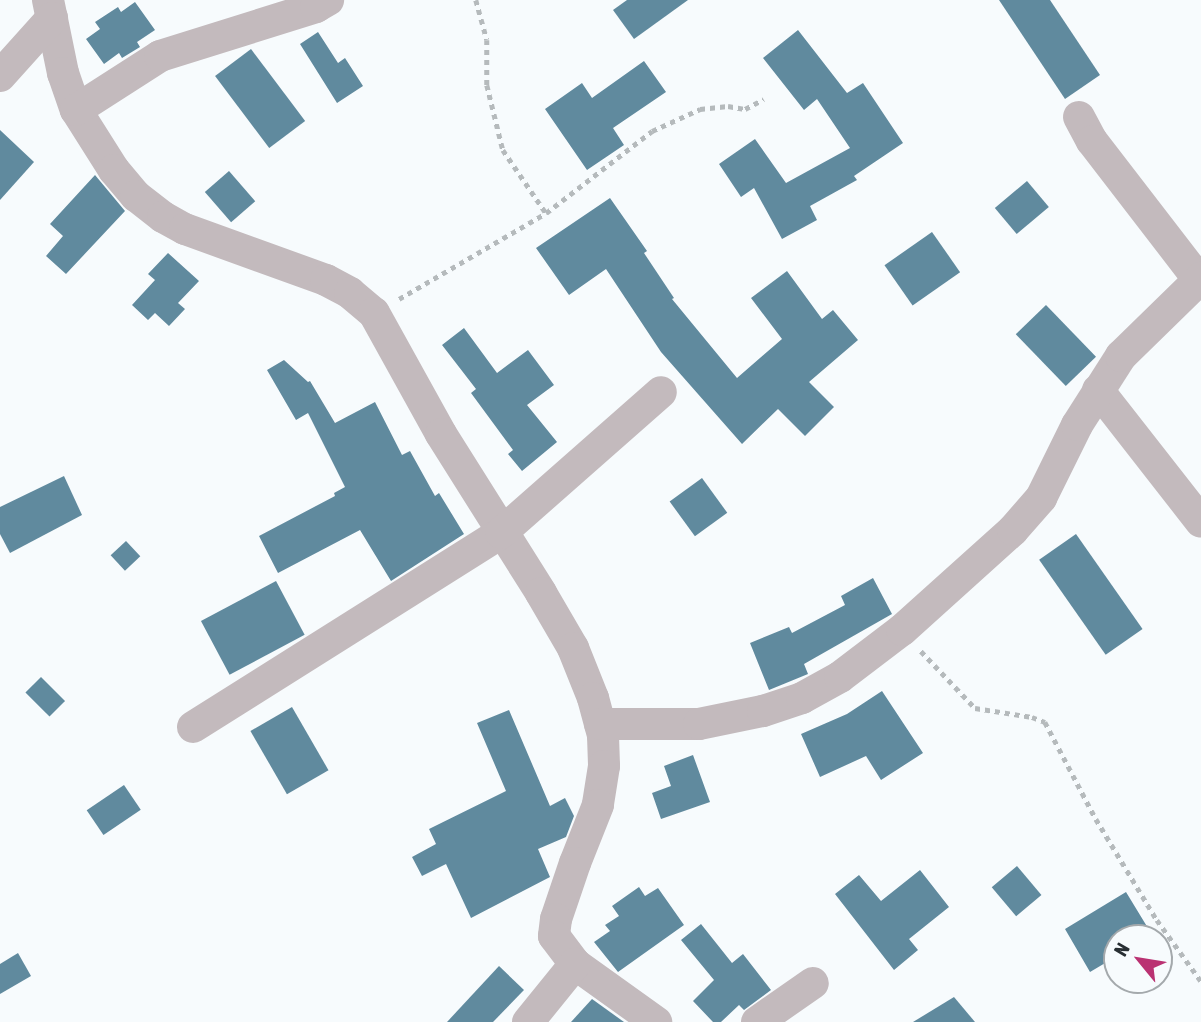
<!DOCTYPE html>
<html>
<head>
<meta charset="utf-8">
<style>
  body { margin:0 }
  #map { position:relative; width:1201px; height:1022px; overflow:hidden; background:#f7fbfd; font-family:"Asap Condensed",sans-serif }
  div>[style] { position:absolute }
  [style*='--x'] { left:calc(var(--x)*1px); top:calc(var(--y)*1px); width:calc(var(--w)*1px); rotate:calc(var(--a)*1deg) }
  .building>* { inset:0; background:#608a9e; transform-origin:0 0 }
  .path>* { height:4.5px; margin-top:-2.25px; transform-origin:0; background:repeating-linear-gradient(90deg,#b5babc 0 5px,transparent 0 10px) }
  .minor>* { height:32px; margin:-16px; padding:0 16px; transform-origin:16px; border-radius:16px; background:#c3babd }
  span { translate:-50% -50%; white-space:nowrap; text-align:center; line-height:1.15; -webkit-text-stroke:6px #f7fbfd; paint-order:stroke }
  .north { position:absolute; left:1103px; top:924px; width:70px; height:70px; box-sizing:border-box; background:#f7fbfd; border:2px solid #a4a9ac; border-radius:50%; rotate:300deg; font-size:19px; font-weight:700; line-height:28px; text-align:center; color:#282f33 }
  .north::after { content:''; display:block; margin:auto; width:24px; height:32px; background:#ba3272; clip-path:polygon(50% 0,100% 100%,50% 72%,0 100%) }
</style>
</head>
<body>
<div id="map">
  <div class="building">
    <div style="clip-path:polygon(627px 0,688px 0,634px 39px,613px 10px)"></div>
    <div style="clip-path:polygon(999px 0,1050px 0,1100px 75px,1065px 99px)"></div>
    <div style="clip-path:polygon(135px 2px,155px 30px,137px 42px,140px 47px,122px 58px,119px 53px,104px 64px,86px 39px,100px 29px,95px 22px,118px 7px,121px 12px)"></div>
    <div style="clip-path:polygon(798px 30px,847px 93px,863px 83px,903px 143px,854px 176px,857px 180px,810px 206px,817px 220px,782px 239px,754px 188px,741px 197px,719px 164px,755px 139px,786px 183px,850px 148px,817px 99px,804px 110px,763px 58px)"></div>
    <div style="clip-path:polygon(318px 32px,338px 63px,345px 58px,363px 86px,337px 103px,300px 44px)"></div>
    <div style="left:251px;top:49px;width:90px;height:45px;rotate:53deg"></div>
    <div style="clip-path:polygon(644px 61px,666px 92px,613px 128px,624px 145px,587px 170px,545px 109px,582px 83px,592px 98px)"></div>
    <div style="clip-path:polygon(0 130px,34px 162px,0 200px)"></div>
    <div style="left:229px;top:171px;width:40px;height:32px;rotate:49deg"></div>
    <div style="clip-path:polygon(95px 175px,125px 211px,66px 274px,46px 256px,63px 236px,50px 224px)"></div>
    <div style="left:1027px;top:181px;width:34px;height:42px;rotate:50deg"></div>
    <div style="clip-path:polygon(610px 198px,647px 251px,644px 253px,674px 298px,672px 299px,737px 378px,782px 339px,751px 298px,787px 271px,822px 319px,833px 310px,858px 340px,809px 382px,834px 407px,805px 436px,778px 409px,742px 444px,661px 352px,606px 269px,569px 295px,536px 248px)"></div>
    <div style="left:932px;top:232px;width:49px;height:58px;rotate:55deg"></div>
    <div style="clip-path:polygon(168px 253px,199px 281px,178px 303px,185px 309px,169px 326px,155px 313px,148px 320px,132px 305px,155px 280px,148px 274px)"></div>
    <div style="left:1046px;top:305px;width:72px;height:42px;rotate:46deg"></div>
    <div style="clip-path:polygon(464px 328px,497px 373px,528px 350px,554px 385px,527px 405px,557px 442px,522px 471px,508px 454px,513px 450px,471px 393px,476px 389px,442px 345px)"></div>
    <div style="clip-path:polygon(284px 360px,308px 382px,310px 381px,335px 423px,375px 402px,402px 455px,410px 451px,435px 496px,439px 493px,464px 534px,391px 581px,360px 530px,278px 573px,259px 536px,335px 496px,334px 493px,345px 487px,308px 413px,296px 420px,267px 370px)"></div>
    <div style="clip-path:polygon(64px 476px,82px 515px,10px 553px,0 534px,0 507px)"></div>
    <div style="left:702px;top:478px;width:43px;height:40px;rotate:54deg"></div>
    <div style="left:1076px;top:534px;width:116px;height:45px;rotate:55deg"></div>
    <div style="left:126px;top:541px;width:21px;height:21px;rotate:47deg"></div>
    <div style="clip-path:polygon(873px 578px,892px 614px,804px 664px,808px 674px,769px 690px,750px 643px,789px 627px,792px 633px,845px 605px,841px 596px)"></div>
    <div style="left:276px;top:581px;width:61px;height:85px;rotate:62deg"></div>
    <div style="left:41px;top:677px;width:34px;height:22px;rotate:45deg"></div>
    <div style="clip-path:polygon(882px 691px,923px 753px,881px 780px,866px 756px,820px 777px,801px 734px,847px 714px)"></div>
    <div style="left:292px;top:707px;width:73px;height:48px;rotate:60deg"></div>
    <div style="clip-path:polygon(509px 710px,550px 806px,565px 798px,574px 816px,566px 837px,538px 849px,550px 877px,471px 918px,446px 864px,422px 876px,412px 857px,436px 844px,429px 829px,506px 791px,477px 723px)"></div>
    <div style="clip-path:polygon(693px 755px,710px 802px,661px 819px,652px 793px,671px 786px,664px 766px)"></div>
    <div style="left:124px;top:785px;width:30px;height:45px;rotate:56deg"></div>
    <div style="left:1017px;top:866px;width:38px;height:33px;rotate:50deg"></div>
    <div style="clip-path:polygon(920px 870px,949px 907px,909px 939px,918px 950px,894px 970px,835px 894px,859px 875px,881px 901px)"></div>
    <div style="clip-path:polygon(639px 887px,645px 896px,658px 888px,684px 925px,618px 972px,594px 942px,610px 931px,605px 925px,619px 916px,612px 906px)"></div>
    <div style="clip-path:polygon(1126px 892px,1154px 938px,1117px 938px,1117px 956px,1090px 972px,1065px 929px)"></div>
    <div style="clip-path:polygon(701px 924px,732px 963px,743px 954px,771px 990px,744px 1010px,739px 1005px,721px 1022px,713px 1022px,693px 1001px,714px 980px,681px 940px)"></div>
    <div style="clip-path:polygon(18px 953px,31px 976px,0 994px,0 964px)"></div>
    <div style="clip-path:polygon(499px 966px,524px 990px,493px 1022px,447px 1022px)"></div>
    <div style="clip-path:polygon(954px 997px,975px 1022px,913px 1022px)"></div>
    <div style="clip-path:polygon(592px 999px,624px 1022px,571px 1022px)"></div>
  </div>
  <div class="path">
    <div style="--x:476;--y:0;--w:41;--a:74.6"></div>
    <div style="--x:487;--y:40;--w:45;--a:90"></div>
    <div style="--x:487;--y:85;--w:67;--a:76.2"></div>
    <div style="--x:503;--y:150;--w:76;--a:55.7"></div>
    <div style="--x:399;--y:299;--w:170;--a:-30.3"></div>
    <div style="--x:546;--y:213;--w:134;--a:-37.7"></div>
    <div style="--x:652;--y:131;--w:53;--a:-24.6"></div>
    <div style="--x:700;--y:109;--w:28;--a:-6"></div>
    <div style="--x:728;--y:106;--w:17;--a:10"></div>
    <div style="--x:745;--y:109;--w:21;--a:-28"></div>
    <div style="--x:921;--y:651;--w:79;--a:46.5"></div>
    <div style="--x:975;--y:708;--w:58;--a:9"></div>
    <div style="--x:1032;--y:717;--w:14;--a:21"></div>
    <div style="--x:1045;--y:722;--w:110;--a:62.3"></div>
    <div style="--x:1096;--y:819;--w:118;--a:58.9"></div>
    <div style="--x:1157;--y:920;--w:75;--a:54.2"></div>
  </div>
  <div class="minor">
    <div style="--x:48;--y:0;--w:75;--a:78.4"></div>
    <div style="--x:63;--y:73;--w:39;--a:71"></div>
    <div style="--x:76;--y:110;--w:71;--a:57.7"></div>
    <div style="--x:114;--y:170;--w:34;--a:50"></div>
    <div style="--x:136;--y:196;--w:34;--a:38"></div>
    <div style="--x:163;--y:217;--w:25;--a:29"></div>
    <div style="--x:185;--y:229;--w:150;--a:19.9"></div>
    <div style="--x:326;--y:280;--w:27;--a:28"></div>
    <div style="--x:350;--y:293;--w:31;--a:40"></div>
    <div style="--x:374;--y:313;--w:138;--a:61"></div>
    <div style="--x:441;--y:434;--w:188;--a:57.8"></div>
    <div style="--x:541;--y:593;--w:64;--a:59.8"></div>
    <div style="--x:573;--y:648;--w:54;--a:68.2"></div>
    <div style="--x:593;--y:698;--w:39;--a:75"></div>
    <div style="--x:603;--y:736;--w:30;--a:88"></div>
    <div style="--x:604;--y:766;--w:39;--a:99"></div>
    <div style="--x:598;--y:805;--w:62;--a:111.6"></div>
    <div style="--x:575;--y:863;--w:59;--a:108.7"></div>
    <div style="--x:556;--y:919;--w:17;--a:97"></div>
    <div style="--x:554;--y:936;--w:35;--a:53"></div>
    <div style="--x:575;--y:964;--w:100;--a:35.6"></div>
    <div style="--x:0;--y:76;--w:78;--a:-48.1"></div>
    <div style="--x:76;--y:110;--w:100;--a:-32.7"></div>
    <div style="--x:160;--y:56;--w:164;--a:-17.4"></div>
    <div style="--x:316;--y:7;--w:14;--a:-30"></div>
    <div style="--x:1079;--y:117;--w:27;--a:62"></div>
    <div style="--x:1092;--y:141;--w:175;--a:52.4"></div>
    <div style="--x:1098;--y:390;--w:167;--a:52"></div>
    <div style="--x:600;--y:724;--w:99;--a:0"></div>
    <div style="--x:699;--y:724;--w:65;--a:-11.5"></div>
    <div style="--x:763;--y:711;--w:41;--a:-18.4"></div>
    <div style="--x:802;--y:698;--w:43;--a:-28.9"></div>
    <div style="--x:840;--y:677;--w:78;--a:-37.2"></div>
    <div style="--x:902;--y:630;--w:149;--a:-42"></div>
    <div style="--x:1013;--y:530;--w:43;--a:-48.8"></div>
    <div style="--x:1041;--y:498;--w:81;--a:-63.7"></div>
    <div style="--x:1077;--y:425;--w:82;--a:-57.5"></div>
    <div style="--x:1121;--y:356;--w:112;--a:-44.3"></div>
    <div style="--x:193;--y:727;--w:364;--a:-32.2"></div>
    <div style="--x:501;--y:533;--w:213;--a:-41.4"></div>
    <div style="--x:528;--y:1022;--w:75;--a:-51"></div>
    <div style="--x:757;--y:1022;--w:68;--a:-34.9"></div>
  </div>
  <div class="north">N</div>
</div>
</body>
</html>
